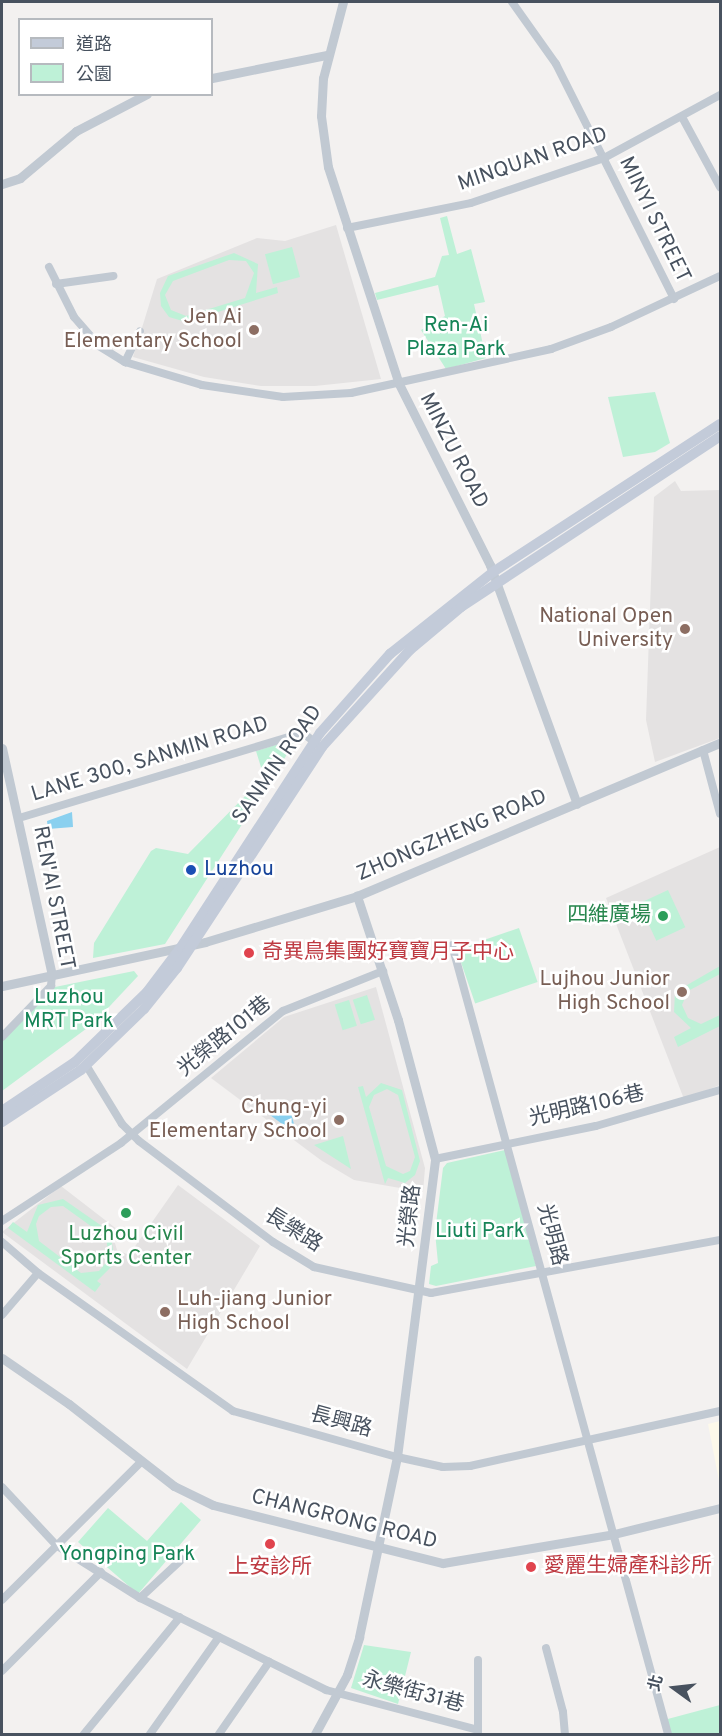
<!DOCTYPE html>
<html>
<head>
<meta charset="utf-8">
<style>
  body { margin:0 }
  #map { position:relative; width:722px; height:1736px; overflow:hidden; background:#f3f1f0; font-family:Overpass,"Noto Sans TC",sans-serif }
  div>[style] { position:absolute }
  [style*='--x'] { left:calc(var(--x)*1px); top:calc(var(--y)*1px); width:calc(var(--w)*1px); rotate:calc(var(--a)*1deg) }
  .commercial>* { inset:0; background:#fdf9ea }
  .education>* { inset:0; background:#e4e2e2 }
  .green>* { inset:0; background:#bef1d7; transform-origin:0 0 }
  .water>* { inset:0; background:#8ad0ef }
  .minor>* { height:8px; margin:-4px; padding:0 4px; transform-origin:4px; border-radius:4px; background:#c1c9d2 }
  .tertiary>* { height:9px; margin:-4.5px; padding:0 4.5px; transform-origin:4.5px; border-radius:4.5px; background:#c1c9d2 }
  .secondary>* { height:10px; margin:-5px; padding:0 5px; transform-origin:5px; border-radius:5px; background:#c3cbd9 }
  .dots>* { width:16px; height:16px; translate:-50% -50%; box-sizing:border-box; border:3px solid #fff; border-radius:50% }
  span { translate:-50% -50%; white-space:nowrap; text-align:center; line-height:1.15; -webkit-text-stroke:5px #fff; paint-order:stroke }
  .street-label { font-size:21px; color:#48525f }
  .education-label { font-size:21px; color:#785e54 }
  .right { translate:-100% -50%; text-align:right }
  .left { translate:0 -50%; text-align:left }
  .park-label { font-size:21px; color:#158457 }
  .transit-label { font-size:21px; color:#164399 }
  .leisure-label { font-size:21px; color:#27864d }
  .health-label { font-size:21px; color:#be3a42 }
  .frame { position:absolute; inset:0; border:3px solid #48525f; pointer-events:none }
  .legend { position:absolute; left:18px; top:18px; width:195px; height:78px; box-sizing:border-box; background:#fff; border:2px solid #b6babf; margin:0; padding:8px 10px; list-style:none; font-size:18px; color:#48525f }
  .legend li { display:flex; align-items:center; gap:12px; height:30px }
  .legend b { width:30px; border:2px solid #b6babf }
  .north { position:absolute; left:644px; top:1658px; width:60px; height:60px; -webkit-text-stroke:4px #fff; paint-order:stroke; rotate:285deg; font-size:16px; font-weight:700; line-height:24px; text-align:center; color:#48525f }
  .north::after { content:''; display:block; margin:auto; width:21px; height:27px; background:#48525f; clip-path:polygon(50% 0,100% 100%,50% 72%,0 100%) }
</style>
</head>
<body>
<div id="map">
  <div class="commercial">
    <div style="clip-path:polygon(720px 1421px,720px 1486px,708px 1424px)"></div>
  </div>
  <div class="education">
    <div style="clip-path:polygon(336px 225px,381px 379px,315px 386px,261px 386px,204px 377px,133px 357px,157px 279px,257px 238px,285px 241px)"></div>
    <div style="clip-path:polygon(675px 481px,681px 491px,720px 490px,720px 738px,655px 762px,646px 720px,654px 497px)"></div>
    <div style="clip-path:polygon(720px 847px,720px 1085px,684px 1099px,606px 898px)"></div>
    <div style="clip-path:polygon(376px 987px,425px 1168px,423px 1192px,354px 1180px,322px 1161px,211px 1078px,284px 1017px)"></div>
    <div style="clip-path:polygon(178px 1185px,260px 1246px,187px 1369px,2px 1232px,61px 1186px,118px 1230px,113px 1236px,117px 1250px,129px 1255px)"></div>
  </div>
  <div class="green">
    <div style="clip-path:polygon(447px 216px,457px 254px,471px 249px,485px 302px,474px 304px,486px 358px,446px 369px,421px 330px,445px 316px,438px 285px,377px 300px,375px 293px,435px 277px,442px 256px,449px 255px,440px 218px)"></div>
    <div style="left:292px;top:247px;width:31px;height:28px;rotate:75deg"></div>
    <div style="clip-path:polygon(evenodd,234px 253px,258px 264px,256px 293px,277px 287px,278px 293px,186px 322px,169px 317px,161px 306px,160px 293px,168px 276px,234px 253px,229px 260px,246px 261px,254px 273px,245px 298px,186px 316px,171px 310px,165px 295px,173px 281px,229px 260px)"></div>
    <div style="clip-path:polygon(655px 392px,670px 443px,655px 452px,623px 457px,608px 397px)"></div>
    <div style="clip-path:polygon(292px 740px,293px 745px,165px 944px,93px 958px,94px 943px,151px 851px,156px 848px,188px 854px,264px 777px,256px 751px)"></div>
    <div style="left:668px;top:890px;width:41px;height:32px;rotate:65deg"></div>
    <div style="left:519px;top:928px;width:57px;height:66px;rotate:71deg"></div>
    <div style="clip-path:polygon(720px 966px,720px 974px,688px 991px,682px 1005px,688px 1018px,701px 1024px,720px 1015px,720px 1026px,678px 1047px,674px 1037px,691px 1028px,674px 1012px,675px 992px)"></div>
    <div style="clip-path:polygon(134px 971px,138px 976px,94px 1023px,2px 1091px,2px 1040px,55px 987px)"></div>
    <div style="left:367px;top:995px;width:26px;height:15px;rotate:72deg"></div>
    <div style="left:349px;top:1000px;width:27px;height:15px;rotate:73deg"></div>
    <div style="clip-path:polygon(evenodd,381px 1083px,402px 1090px,420px 1161px,415px 1175px,405px 1183px,388px 1178px,385px 1184px,358px 1087px,363px 1086px,366px 1097px,381px 1083px,387px 1089px,398px 1095px,415px 1157px,410px 1171px,403px 1174px,386px 1166px,369px 1107px,374px 1095px,387px 1089px)"></div>
    <div style="clip-path:polygon(343px 1136px,351px 1169px,314px 1145px)"></div>
    <div style="clip-path:polygon(505px 1150px,536px 1266px,436px 1286px,429px 1284px,431px 1266px,438px 1263px,435px 1232px,443px 1168px,447px 1163px)"></div>
    <div style="clip-path:polygon(evenodd,63px 1199px,109px 1231px,111px 1237px,115px 1263px,97px 1281px,101px 1284px,95px 1292px,8px 1228px,13px 1222px,27px 1232px,38px 1205px,63px 1199px,63px 1206px,106px 1237px,109px 1259px,99px 1271px,81px 1273px,39px 1241px,36px 1224px,39px 1216px,51px 1207px,63px 1206px)"></div>
    <div style="clip-path:polygon(181px 1502px,201px 1520px,138px 1594px,78px 1542px,108px 1508px,147px 1541px)"></div>
    <div style="clip-path:polygon(364px 1645px,411px 1652px,398px 1704px,351px 1688px)"></div>
    <div style="clip-path:polygon(720px 1705px,720px 1734px,668px 1734px,664px 1720px)"></div>
  </div>
  <div class="water">
    <div style="clip-path:polygon(72px 812px,73px 827px,48px 829px,47px 821px)"></div>
    <div style="clip-path:polygon(289px 1106px,297px 1135px,270px 1115px)"></div>
  </div>
  <div class="minor">
    <div style="--x:512;--y:2;--w:76;--a:54.6"></div>
    <div style="--x:556;--y:64;--w:263;--a:63.3"></div>
    <div style="--x:682;--y:117;--w:80;--a:61.5"></div>
    <div style="--x:347;--y:228;--w:126;--a:-11.4"></div>
    <div style="--x:471;--y:203;--w:140;--a:-18.7"></div>
    <div style="--x:604;--y:158;--w:132;--a:-28.5"></div>
    <div style="--x:49;--y:267;--w:56;--a:63.4"></div>
    <div style="--x:74;--y:317;--w:38;--a:49"></div>
    <div style="--x:99;--y:346;--w:31;--a:32"></div>
    <div style="--x:125;--y:362;--w:80;--a:16.6"></div>
    <div style="--x:202;--y:385;--w:82;--a:8.4"></div>
    <div style="--x:283;--y:397;--w:68;--a:-3.4"></div>
    <div style="--x:351;--y:393;--w:205;--a:-12.4"></div>
    <div style="--x:551;--y:349;--w:64;--a:-20.1"></div>
    <div style="--x:611;--y:327;--w:120;--a:-25.1"></div>
    <div style="--x:56;--y:284;--w:58;--a:-8"></div>
    <div style="--x:125;--y:362;--w:34;--a:-64"></div>
    <div style="--x:703;--y:750;--w:66;--a:75.1"></div>
    <div style="--x:19;--y:818;--w:296;--a:-16.7"></div>
    <div style="--x:303;--y:733;--w:16;--a:38"></div>
    <div style="--x:452;--y:945;--w:818;--a:74.69"></div>
    <div style="--x:2;--y:1037;--w:71;--a:-46.1"></div>
    <div style="--x:51;--y:986;--w:11;--a:-85"></div>
    <div style="--x:86;--y:1065;--w:69;--a:58.6"></div>
    <div style="--x:122;--y:1124;--w:24;--a:45"></div>
    <div style="--x:139;--y:1141;--w:168;--a:37"></div>
    <div style="--x:273;--y:1242;--w:48;--a:31.4"></div>
    <div style="--x:314;--y:1267;--w:120;--a:12.5"></div>
    <div style="--x:431;--y:1293;--w:294;--a:-10.4"></div>
    <div style="--x:435;--y:1159;--w:164;--a:-11.6"></div>
    <div style="--x:596;--y:1126;--w:129;--a:-16.2"></div>
    <div style="--x:2;--y:1221;--w:142;--a:-33.2"></div>
    <div style="--x:121;--y:1143;--w:209;--a:-39.2"></div>
    <div style="--x:283;--y:1011;--w:108;--a:-21.8"></div>
    <div style="--x:2;--y:1242;--w:48;--a:40.7"></div>
    <div style="--x:38;--y:1273;--w:239;--a:35.3"></div>
    <div style="--x:233;--y:1411;--w:170;--a:15.7"></div>
    <div style="--x:397;--y:1457;--w:47;--a:12.3"></div>
    <div style="--x:443;--y:1467;--w:27;--a:-2"></div>
    <div style="--x:470;--y:1466;--w:256;--a:-12.4"></div>
    <div style="--x:2;--y:1315;--w:55;--a:-49.4"></div>
    <div style="--x:2;--y:1487;--w:79;--a:47"></div>
    <div style="--x:56;--y:1545;--w:99;--a:32.2"></div>
    <div style="--x:140;--y:1598;--w:208;--a:26.3"></div>
    <div style="--x:326;--y:1690;--w:157;--a:14.7"></div>
    <div style="--x:140;--y:1598;--w:57;--a:-42.9"></div>
    <div style="--x:2;--y:1600;--w:196;--a:-44.8"></div>
    <div style="--x:546;--y:1648;--w:66;--a:75.1"></div>
    <div style="--x:563;--y:1712;--w:22;--a:85"></div>
    <div style="--x:2;--y:1671;--w:140;--a:-45"></div>
    <div style="--x:478;--y:1733;--w:73;--a:-90"></div>
    <div style="--x:84;--y:1734;--w:151;--a:-50.6"></div>
    <div style="--x:150;--y:1734;--w:119;--a:-54.6"></div>
    <div style="--x:219;--y:1734;--w:88;--a:-55.2"></div>
  </div>
  <div class="tertiary">
    <div style="--x:343;--y:2;--w:79;--a:104.7"></div>
    <div style="--x:323;--y:78;--w:38;--a:93"></div>
    <div style="--x:321;--y:116;--w:51;--a:82.2"></div>
    <div style="--x:328;--y:167;--w:228;--a:71.9"></div>
    <div style="--x:399;--y:384;--w:203;--a:63.3"></div>
    <div style="--x:490;--y:565;--w:254;--a:70"></div>
    <div style="--x:212;--y:78;--w:116;--a:-11.4"></div>
    <div style="--x:2;--y:184;--w:19;--a:-18"></div>
    <div style="--x:20;--y:178;--w:73;--a:-40"></div>
    <div style="--x:76;--y:131;--w:80;--a:-27.5"></div>
    <div style="--x:2;--y:748;--w:232;--a:77.6"></div>
    <div style="--x:2;--y:986;--w:208;--a:-12.2"></div>
    <div style="--x:205;--y:942;--w:159;--a:-16.8"></div>
    <div style="--x:357;--y:896;--w:394;--a:-22.9"></div>
    <div style="--x:2;--y:1358;--w:81;--a:34.5"></div>
    <div style="--x:69;--y:1404;--w:133;--a:38"></div>
    <div style="--x:174;--y:1486;--w:43;--a:26"></div>
    <div style="--x:213;--y:1505;--w:237;--a:14.2"></div>
    <div style="--x:443;--y:1563;--w:173;--a:-9.6"></div>
    <div style="--x:614;--y:1534;--w:109;--a:-13.8"></div>
    <div style="--x:315;--y:1734;--w:67;--a:-61.5"></div>
    <div style="--x:347;--y:1675;--w:40;--a:-72"></div>
    <div style="--x:359;--y:1637;--w:184;--a:-78.1"></div>
    <div style="--x:397;--y:1457;--w:300;--a:-82.7"></div>
    <div style="--x:435;--y:1159;--w:144;--a:-104.9"></div>
    <div style="--x:398;--y:1020;--w:131;--a:-108.3"></div>
  </div>
  <div class="secondary">
    <div style="--x:2;--y:1111;--w:88;--a:-33.9"></div>
    <div style="--x:75;--y:1062;--w:100;--a:-44.2"></div>
    <div style="--x:147;--y:992;--w:56;--a:-52.9"></div>
    <div style="--x:181;--y:947;--w:255;--a:-57"></div>
    <div style="--x:320;--y:733;--w:106;--a:-48.5"></div>
    <div style="--x:390;--y:654;--w:132;--a:-38.5"></div>
    <div style="--x:493;--y:572;--w:271;--a:-33.1"></div>
    <div style="--x:2;--y:1122;--w:95;--a:-33.4"></div>
    <div style="--x:81;--y:1070;--w:88;--a:-44.1"></div>
    <div style="--x:144;--y:1009;--w:53;--a:-51.2"></div>
    <div style="--x:177;--y:968;--w:264;--a:-56.7"></div>
    <div style="--x:322;--y:747;--w:131;--a:-47.8"></div>
    <div style="--x:410;--y:650;--w:67;--a:-40.1"></div>
    <div style="--x:461;--y:607;--w:310;--a:-33.4"></div>
  </div>
  <div class="dots">
    <div style="left:254px;top:330px;background:#8d6e63"></div>
    <div style="left:685px;top:629px;background:#8d6e63"></div>
    <div style="left:191px;top:870px;background:#1a4fb4"></div>
    <div style="left:663px;top:916px;background:#2e9e5b"></div>
    <div style="left:249px;top:953px;background:#e0444e"></div>
    <div style="left:682px;top:992px;background:#8d6e63"></div>
    <div style="left:339px;top:1120px;background:#8d6e63"></div>
    <div style="left:126px;top:1213px;background:#2e9e5b"></div>
    <div style="left:165px;top:1312px;background:#8d6e63"></div>
    <div style="left:270px;top:1544px;background:#e0444e"></div>
    <div style="left:531px;top:1567px;background:#e0444e"></div>
  </div>
  <div class="street-label">
    <span style="left:533px;top:160px;rotate:-19deg">MINQUAN ROAD</span>
    <span style="left:654px;top:220px;rotate:64deg">MINYI STREET</span>
    <span style="left:453px;top:451px;rotate:63deg">MINZU ROAD</span>
    <span style="left:150px;top:760px;rotate:-17deg">LANE 300, SANMIN ROAD</span>
    <span style="left:278px;top:765px;rotate:-55deg">SANMIN ROAD</span>
    <span style="left:452px;top:836px;rotate:-23deg">ZHONGZHENG ROAD</span>
    <span style="left:53px;top:898px;rotate:79deg">REN'AI STREET</span>
    <span style="left:225px;top:1037px;rotate:-39deg">光榮路101巷</span>
    <span style="left:587px;top:1107px;rotate:-13deg">光明路106巷</span>
    <span style="left:411px;top:1216px;rotate:-84deg">光榮路</span>
    <span style="left:293px;top:1231px;rotate:32deg">長樂路</span>
    <span style="left:551px;top:1235px;rotate:75deg">光明路</span>
    <span style="left:341px;top:1423px;rotate:15deg">長興路</span>
    <span style="left:344px;top:1520px;rotate:14deg">CHANGRONG ROAD</span>
    <span style="left:413px;top:1693px;rotate:15deg">永樂街31巷</span>
  </div>
  <div class="education-label">
    <span class="right" style="left:242px;top:330px">Jen Ai<br>Elementary School</span>
    <span class="right" style="left:673px;top:629px">National Open<br>University</span>
    <span class="right" style="left:670px;top:992px">Lujhou Junior<br>High School</span>
    <span class="right" style="left:327px;top:1120px">Chung-yi<br>Elementary School</span>
    <span class="left" style="left:177px;top:1312px">Luh-jiang Junior<br>High School</span>
  </div>
  <div class="park-label">
    <span style="left:456px;top:338px">Ren-Ai<br>Plaza Park</span>
    <span style="left:69px;top:1010px">Luzhou<br>MRT Park</span>
    <span style="left:480px;top:1232px">Liuti Park</span>
    <span style="left:127px;top:1555px">Yongping Park</span>
  </div>
  <div class="transit-label">
    <span class="left" style="left:204px;top:870px">Luzhou</span>
  </div>
  <div class="leisure-label">
    <span class="right" style="left:651px;top:916px">四維廣場</span>
    <span style="left:126px;top:1247px">Luzhou Civil<br>Sports Center</span>
  </div>
  <div class="health-label">
    <span class="left" style="left:262px;top:953px">奇異鳥集團好寶寶月子中心</span>
    <span class="left" style="left:544px;top:1567px">愛麗生婦產科診所</span>
    <span style="left:270px;top:1568px">上安診所</span>
  </div>
  <div class="frame"></div>
  <ul class="legend">
  <li><b style="height:8px;background:#c3cbd9"></b>道路</li>
  <li><b style="height:16px;background:#bef1d7"></b>公園</li>
  </ul>
  <div class="north">北</div>
</div>
</body>
</html>
